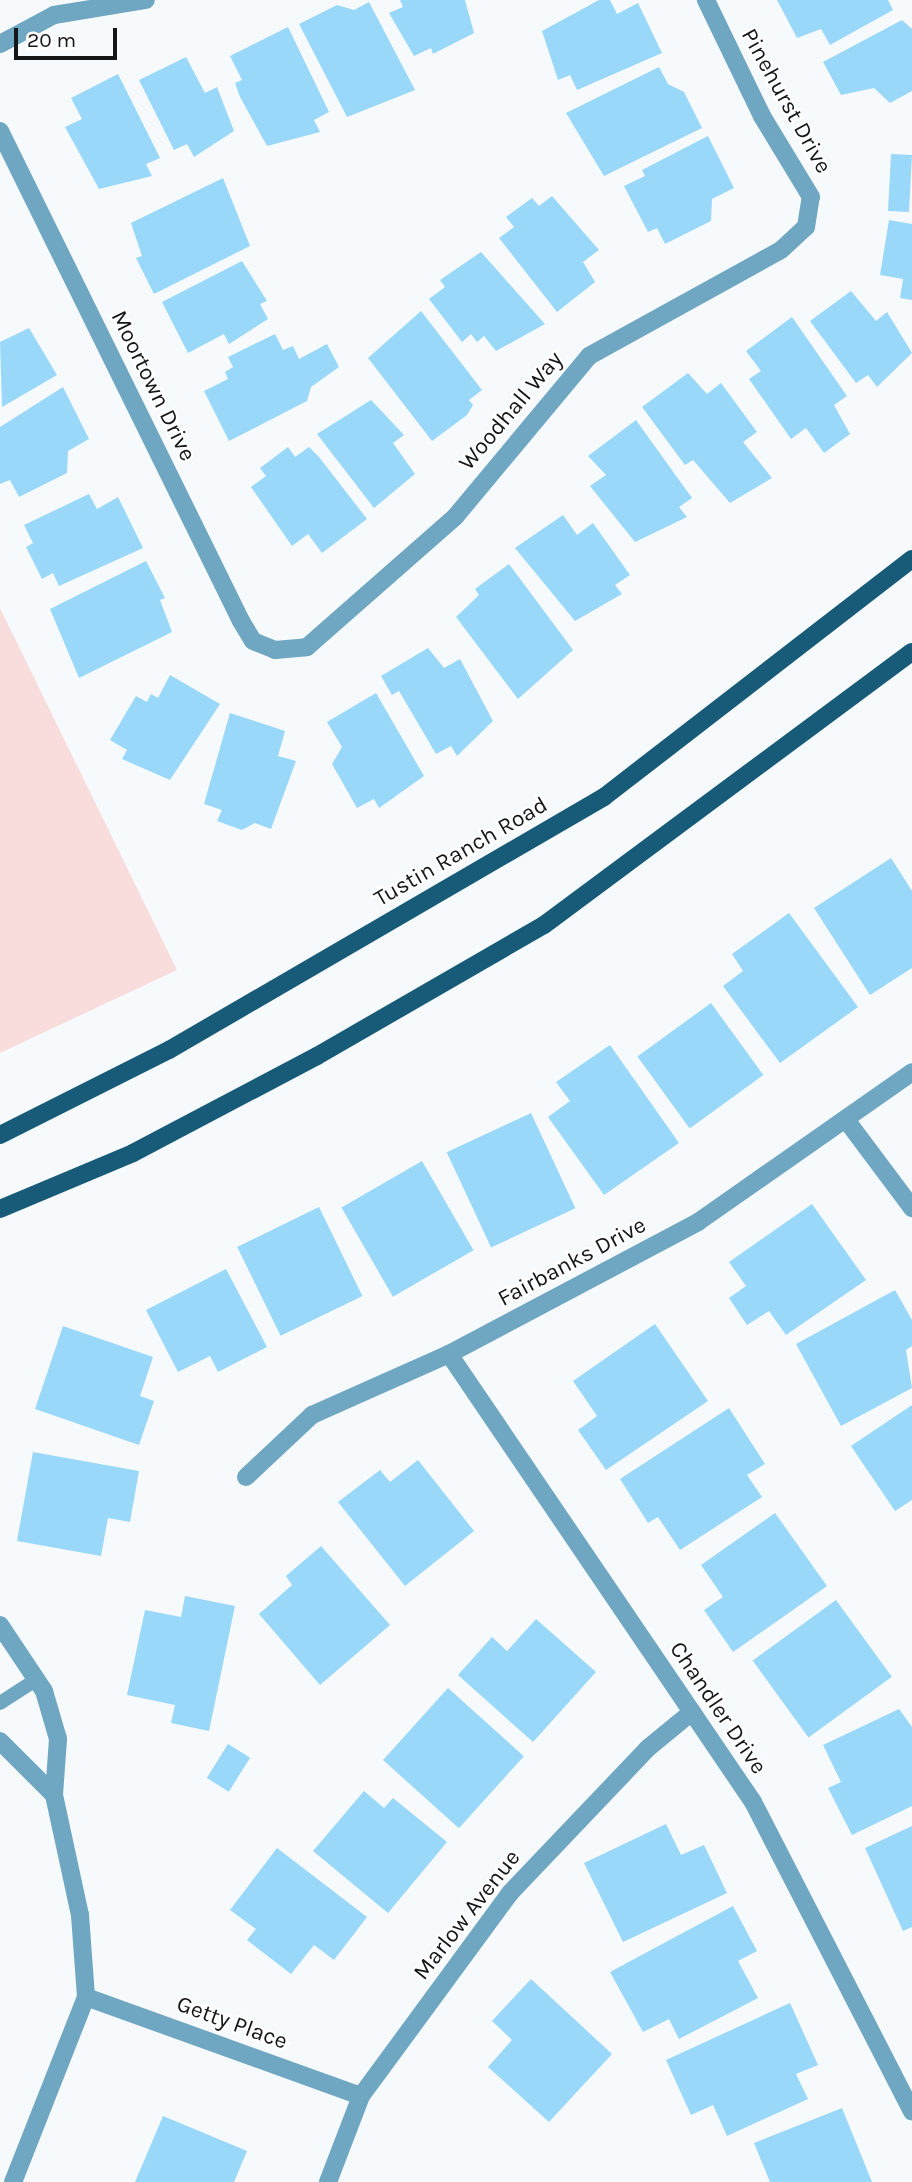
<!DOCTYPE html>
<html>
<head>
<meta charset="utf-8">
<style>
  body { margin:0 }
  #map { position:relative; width:912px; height:2182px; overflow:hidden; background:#f6fafd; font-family:Karla,sans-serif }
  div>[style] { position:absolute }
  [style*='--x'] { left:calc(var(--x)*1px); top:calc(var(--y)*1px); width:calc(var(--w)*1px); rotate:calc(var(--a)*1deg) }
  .green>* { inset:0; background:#f8dddc }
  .building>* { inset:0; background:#9ad8f9; transform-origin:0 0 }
  .lane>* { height:14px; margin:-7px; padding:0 7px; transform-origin:7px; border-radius:7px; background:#6fa6c2 }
  .street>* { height:18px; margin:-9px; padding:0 9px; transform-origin:9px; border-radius:9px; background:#6fa6c2 }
  .primary>* { height:18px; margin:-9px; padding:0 9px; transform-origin:9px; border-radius:9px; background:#175b78 }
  span { translate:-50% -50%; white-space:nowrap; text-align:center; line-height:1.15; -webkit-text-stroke:5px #fff; paint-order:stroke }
  .street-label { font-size:23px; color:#151617 }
  .scale { position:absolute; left:14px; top:28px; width:103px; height:32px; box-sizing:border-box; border:4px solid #151617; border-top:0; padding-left:9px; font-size:21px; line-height:24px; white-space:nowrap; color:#151617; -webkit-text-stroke:5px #fff; paint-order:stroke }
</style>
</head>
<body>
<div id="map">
  <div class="green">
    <div style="clip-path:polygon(0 608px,177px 970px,0 1053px)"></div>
  </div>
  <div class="building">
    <div style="clip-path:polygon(400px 0,465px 0,474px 33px,433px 54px,431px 48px,414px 56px,389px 13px,403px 7px)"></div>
    <div style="clip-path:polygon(599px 0,610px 0,617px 14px,638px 3px,662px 53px,577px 90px,570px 75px,558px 80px,542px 31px)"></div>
    <div style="clip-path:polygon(777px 0,888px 0,893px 10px,830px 45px,821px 29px,797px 38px)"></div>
    <div style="clip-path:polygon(369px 2px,415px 90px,347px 117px,299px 24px,337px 5px,354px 10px)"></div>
    <div style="clip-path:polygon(902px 20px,912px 29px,912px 91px,890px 103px,874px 88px,841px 95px,823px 62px)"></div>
    <div style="clip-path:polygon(288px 27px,329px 112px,314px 120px,320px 132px,267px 146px,240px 97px,235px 83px,242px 80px,230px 56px)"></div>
    <div style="clip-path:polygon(186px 57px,205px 93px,217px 87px,234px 131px,194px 157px,187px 144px,174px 150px,139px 80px)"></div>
    <div style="clip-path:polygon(659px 67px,668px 84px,684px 92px,702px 128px,604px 176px,566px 113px)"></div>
    <div style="clip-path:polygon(118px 74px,160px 158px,146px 164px,152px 176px,99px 189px,65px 127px,82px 119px,71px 98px)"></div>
    <div style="clip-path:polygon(708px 136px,734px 188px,712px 199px,711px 221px,665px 244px,657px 228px,648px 232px,624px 186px,645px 176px,642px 170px)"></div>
    <div style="left:891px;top:154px;width:21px;height:57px;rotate:3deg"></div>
    <div style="clip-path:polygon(223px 178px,250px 246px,154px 294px,136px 258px,142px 256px,131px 223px)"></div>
    <div style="clip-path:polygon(552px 196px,599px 250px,583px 262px,595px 282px,557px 312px,499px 238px,514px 227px,506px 217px,532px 198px,539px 206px)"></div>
    <div style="clip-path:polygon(889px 220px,912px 224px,912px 300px,900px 298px,903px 279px,880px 275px)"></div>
    <div style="clip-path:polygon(481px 252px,545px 324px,496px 351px,484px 336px,477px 342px,471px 334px,462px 342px,429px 299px,445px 287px,440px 280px)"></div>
    <div style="clip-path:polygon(242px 261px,267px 301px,260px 304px,268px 319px,229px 344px,224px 334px,188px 353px,162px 302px)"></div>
    <div style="clip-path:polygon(851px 291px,876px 321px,887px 312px,912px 353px,877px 387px,868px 375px,856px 383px,810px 321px)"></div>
    <div style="clip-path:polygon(421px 311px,482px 390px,469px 400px,473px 405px,467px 415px,432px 441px,368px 358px)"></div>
    <div style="clip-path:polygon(792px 317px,847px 396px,834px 405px,850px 434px,824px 453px,806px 428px,791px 439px,749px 379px,761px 371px,746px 351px)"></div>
    <div style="clip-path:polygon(29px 328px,57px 375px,2px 407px,0 342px)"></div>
    <div style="clip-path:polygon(275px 334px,283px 350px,293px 346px,299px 359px,327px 344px,339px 367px,311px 387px,307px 401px,229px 441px,204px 391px,228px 379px,225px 372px,233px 367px,228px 357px)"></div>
    <div style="clip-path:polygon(688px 373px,707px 394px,721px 383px,757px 432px,743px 442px,772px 478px,730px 503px,693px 460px,685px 465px,642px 407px)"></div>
    <div style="clip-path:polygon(63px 387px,89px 439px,68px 451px,67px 473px,19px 497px,10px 480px,0 484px,0 427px)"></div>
    <div style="clip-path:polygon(371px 400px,404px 435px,393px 443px,415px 474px,374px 508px,317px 434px)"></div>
    <div style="clip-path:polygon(636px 420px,692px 498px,679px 507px,687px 517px,635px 542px,590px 486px,606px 475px,588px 456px)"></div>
    <div style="clip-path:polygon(288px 447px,295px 457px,309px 447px,319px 457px,367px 519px,322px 553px,308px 534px,292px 546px,251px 487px,266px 476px,260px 468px)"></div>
    <div style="clip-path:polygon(89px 494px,97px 509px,118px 497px,143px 548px,59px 586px,53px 573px,42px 579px,26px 547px,33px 543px,24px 525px)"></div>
    <div style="clip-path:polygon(563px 515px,577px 535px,593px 523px,630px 575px,615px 585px,622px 594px,575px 621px,515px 548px)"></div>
    <div style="clip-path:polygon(146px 561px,165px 598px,160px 600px,172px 632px,79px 678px,50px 609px)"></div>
    <div style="clip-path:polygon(509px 564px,573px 650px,518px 699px,456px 617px,479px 595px,475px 589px)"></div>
    <div style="clip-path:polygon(428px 648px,444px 668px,460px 659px,493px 721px,457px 756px,451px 746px,436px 754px,399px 691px,392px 695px,381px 676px)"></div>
    <div style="clip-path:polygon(170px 675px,220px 704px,170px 780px,122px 759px,127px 750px,110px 740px,136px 696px,147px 702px,151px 694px,158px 698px)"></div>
    <div style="clip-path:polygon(376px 693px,424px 776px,379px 808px,374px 799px,357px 808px,332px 764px,342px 747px,327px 722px)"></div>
    <div style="clip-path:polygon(230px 713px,285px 731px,278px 756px,296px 761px,271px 829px,255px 823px,242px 830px,217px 821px,222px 810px,204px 804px)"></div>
    <div style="clip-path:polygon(891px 858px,912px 891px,912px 968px,870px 995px,814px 908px)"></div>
    <div style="clip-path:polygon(789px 913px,858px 1007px,780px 1063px,723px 986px,743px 971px,732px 954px)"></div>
    <div style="left:711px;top:1003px;width:89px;height:91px;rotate:54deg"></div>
    <div style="clip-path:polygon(610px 1045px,679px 1143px,604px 1195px,548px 1117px,570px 1101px,556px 1082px)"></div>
    <div style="left:531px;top:1113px;width:105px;height:93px;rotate:65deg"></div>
    <div style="left:422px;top:1161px;width:103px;height:93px;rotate:60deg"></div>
    <div style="clip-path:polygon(812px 1204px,866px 1280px,786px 1335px,769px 1311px,747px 1325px,729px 1298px,746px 1286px,729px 1262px)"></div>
    <div style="left:319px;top:1207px;width:99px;height:91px;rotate:64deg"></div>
    <div style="clip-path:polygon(226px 1269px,267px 1347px,218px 1372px,210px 1356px,178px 1372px,146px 1310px)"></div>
    <div style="clip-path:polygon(895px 1290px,912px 1320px,912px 1346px,906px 1350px,912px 1388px,841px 1426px,796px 1344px)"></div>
    <div style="clip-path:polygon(655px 1324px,708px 1401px,606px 1470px,578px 1430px,597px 1416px,573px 1381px)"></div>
    <div style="clip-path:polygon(63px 1326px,153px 1357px,140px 1396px,154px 1401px,139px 1445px,35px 1409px)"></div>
    <div style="clip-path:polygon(912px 1405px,912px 1500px,895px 1511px,851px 1446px)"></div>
    <div style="clip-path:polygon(729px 1408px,765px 1464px,747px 1475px,762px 1497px,680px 1550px,658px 1517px,648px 1523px,620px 1479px)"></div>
    <div style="clip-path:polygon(33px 1452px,139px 1471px,130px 1522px,108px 1518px,101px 1556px,17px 1541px)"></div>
    <div style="clip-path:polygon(418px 1460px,474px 1531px,405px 1586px,338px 1502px,380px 1470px,390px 1482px)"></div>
    <div style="clip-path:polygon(775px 1513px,827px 1586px,733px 1652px,704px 1610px,723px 1597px,701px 1565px)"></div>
    <div style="clip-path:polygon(321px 1546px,390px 1625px,320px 1685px,259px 1614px,292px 1585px,286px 1576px)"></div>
    <div style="clip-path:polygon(185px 1596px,235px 1606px,209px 1731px,171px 1723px,175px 1705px,127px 1695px,145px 1610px,181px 1617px)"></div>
    <div style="left:836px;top:1600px;width:95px;height:103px;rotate:54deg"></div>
    <div style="clip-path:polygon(536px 1619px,596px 1672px,533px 1742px,458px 1675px,492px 1637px,507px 1651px)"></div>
    <div style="left:448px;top:1688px;width:102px;height:97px;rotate:42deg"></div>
    <div style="clip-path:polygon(899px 1709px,912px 1727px,912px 1806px,852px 1835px,828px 1788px,841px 1782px,823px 1745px)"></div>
    <div style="left:228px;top:1744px;width:26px;height:40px;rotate:32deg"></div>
    <div style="clip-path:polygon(364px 1791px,384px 1808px,393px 1798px,447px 1842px,388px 1913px,313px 1851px)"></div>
    <div style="clip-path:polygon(666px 1824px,681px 1855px,704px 1845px,727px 1893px,623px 1942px,584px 1863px)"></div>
    <div style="clip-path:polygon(912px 1826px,912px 1927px,903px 1931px,865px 1848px)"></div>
    <div style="clip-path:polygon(277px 1848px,367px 1917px,334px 1960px,314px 1945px,291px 1974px,247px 1940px,256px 1929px,230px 1910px)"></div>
    <div style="clip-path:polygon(733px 1906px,757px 1951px,738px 1961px,758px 1998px,679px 2039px,669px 2019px,643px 2032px,610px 1972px)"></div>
    <div style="clip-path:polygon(531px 1979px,612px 2054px,549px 2122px,488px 2067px,512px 2040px,492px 2021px)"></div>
    <div style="clip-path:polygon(790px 2003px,818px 2065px,796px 2074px,808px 2099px,727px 2136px,713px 2105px,691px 2115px,666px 2060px)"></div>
    <div style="clip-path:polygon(842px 2108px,872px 2182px,770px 2182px,754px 2143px)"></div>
    <div style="clip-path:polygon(163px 2116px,247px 2151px,234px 2182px,135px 2182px)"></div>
  </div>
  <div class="lane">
    <div style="--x:0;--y:1703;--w:44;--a:-33"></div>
  </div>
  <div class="street">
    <div style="--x:0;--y:44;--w:61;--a:-28.2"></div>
    <div style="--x:54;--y:15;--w:93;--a:-9.3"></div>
    <div style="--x:0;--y:131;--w:546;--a:63.81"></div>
    <div style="--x:241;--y:621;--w:23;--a:59"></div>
    <div style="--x:253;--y:641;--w:24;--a:22"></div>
    <div style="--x:275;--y:650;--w:32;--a:-5"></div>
    <div style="--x:307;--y:647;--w:197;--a:-41.3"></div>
    <div style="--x:455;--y:517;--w:209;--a:-50.2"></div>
    <div style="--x:589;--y:356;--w:219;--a:-28.9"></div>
    <div style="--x:781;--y:250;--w:34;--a:-43"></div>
    <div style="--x:806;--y:227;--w:30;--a:-81"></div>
    <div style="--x:811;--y:197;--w:95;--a:-121.2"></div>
    <div style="--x:762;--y:116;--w:129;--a:-115.8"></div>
    <div style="--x:847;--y:1121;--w:109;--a:53.2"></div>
    <div style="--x:449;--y:1354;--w:541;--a:55.84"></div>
    <div style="--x:753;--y:1802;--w:348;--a:62.8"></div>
    <div style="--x:246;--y:1477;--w:91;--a:-43.2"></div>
    <div style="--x:312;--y:1415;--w:150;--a:-24"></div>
    <div style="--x:449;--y:1354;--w:282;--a:-27.9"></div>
    <div style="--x:698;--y:1222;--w:261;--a:-35"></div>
    <div style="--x:0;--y:1625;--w:79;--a:56.3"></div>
    <div style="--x:44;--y:1691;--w:50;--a:73.7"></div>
    <div style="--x:58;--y:1739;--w:56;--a:94.1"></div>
    <div style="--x:54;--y:1795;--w:123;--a:77.8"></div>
    <div style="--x:80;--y:1915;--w:82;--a:85.8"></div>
    <div style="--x:86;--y:1997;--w:199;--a:111.5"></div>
    <div style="--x:0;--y:1741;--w:76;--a:45"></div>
    <div style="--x:86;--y:1997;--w:292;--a:19.8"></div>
    <div style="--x:328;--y:2182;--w:92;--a:-69"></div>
    <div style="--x:361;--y:2096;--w:252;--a:-53.7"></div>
    <div style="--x:510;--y:1893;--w:200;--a:-46.4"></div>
    <div style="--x:648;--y:1748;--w:57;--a:-39.3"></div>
  </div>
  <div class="primary">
    <div style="--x:0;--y:1135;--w:189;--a:-26.7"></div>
    <div style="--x:169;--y:1050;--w:503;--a:-30.18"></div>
    <div style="--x:604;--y:797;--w:389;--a:-37.7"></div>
    <div style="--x:0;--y:1209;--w:144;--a:-22.8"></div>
    <div style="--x:133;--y:1153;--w:208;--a:-27.8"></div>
    <div style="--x:317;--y:1056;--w:262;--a:-30"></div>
    <div style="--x:544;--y:925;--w:458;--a:-36.6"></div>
  </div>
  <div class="street-label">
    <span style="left:786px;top:101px;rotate:61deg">Pinehurst Drive</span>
    <span style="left:153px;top:386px;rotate:64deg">Moortown Drive</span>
    <span style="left:511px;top:411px;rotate:-50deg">Woodhall Way</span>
    <span style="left:461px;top:852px;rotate:-30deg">Tustin Ranch Road</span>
    <span style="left:572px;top:1262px;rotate:-28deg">Fairbanks Drive</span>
    <span style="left:718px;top:1708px;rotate:56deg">Chandler Drive</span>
    <span style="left:467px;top:1915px;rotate:-52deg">Marlow Avenue</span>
    <span style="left:232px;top:2023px;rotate:20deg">Getty Place</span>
  </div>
  <div class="scale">20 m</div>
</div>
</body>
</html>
